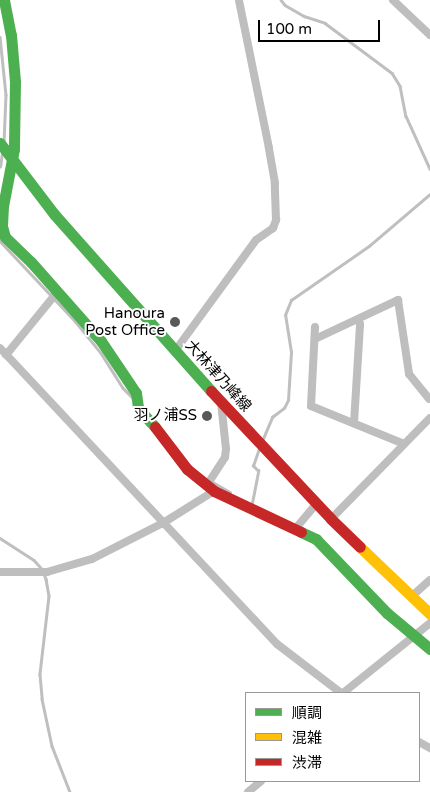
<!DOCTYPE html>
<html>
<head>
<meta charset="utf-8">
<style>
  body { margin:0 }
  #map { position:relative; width:430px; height:792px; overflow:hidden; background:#fff; font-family:"Varela Round","Noto Sans JP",sans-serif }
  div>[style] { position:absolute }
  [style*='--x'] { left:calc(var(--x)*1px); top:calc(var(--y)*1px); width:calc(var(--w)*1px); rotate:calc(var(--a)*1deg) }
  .stream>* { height:2.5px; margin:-1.25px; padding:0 1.25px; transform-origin:1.25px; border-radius:1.25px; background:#bfbfbf }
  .street>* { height:8px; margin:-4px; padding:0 4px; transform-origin:4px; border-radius:4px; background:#bebebe }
  .fast>* { height:11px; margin:-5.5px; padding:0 5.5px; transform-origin:5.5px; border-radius:5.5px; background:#4caf50 }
  .slow>* { height:11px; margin:-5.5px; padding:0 5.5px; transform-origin:5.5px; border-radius:5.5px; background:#ffc107 }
  .jam>* { height:11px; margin:-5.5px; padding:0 5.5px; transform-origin:5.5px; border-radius:5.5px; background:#c62828 }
  .dots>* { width:14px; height:14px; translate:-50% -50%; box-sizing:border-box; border:2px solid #fff; border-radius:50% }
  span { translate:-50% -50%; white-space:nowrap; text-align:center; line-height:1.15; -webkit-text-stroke:4px #fff; paint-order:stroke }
  .poi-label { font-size:15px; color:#000 }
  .right { translate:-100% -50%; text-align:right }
  .street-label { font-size:15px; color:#000 }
  .legend { position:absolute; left:245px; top:692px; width:175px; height:90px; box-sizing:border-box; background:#fff; border:1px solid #999; margin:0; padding:6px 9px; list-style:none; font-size:15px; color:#000 }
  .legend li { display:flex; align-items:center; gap:10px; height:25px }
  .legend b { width:25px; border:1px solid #999 }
  .scale { position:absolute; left:258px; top:20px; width:122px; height:22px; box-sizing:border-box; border:2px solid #000; border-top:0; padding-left:6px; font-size:15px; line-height:18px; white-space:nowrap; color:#000; -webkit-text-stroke:4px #fff; paint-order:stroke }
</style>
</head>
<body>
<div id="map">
  <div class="stream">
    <div style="--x:281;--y:0;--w:6;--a:51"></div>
    <div style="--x:285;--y:5;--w:22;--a:30"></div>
    <div style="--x:304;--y:16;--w:22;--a:18"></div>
    <div style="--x:325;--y:23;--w:84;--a:36.7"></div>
    <div style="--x:392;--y:73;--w:15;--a:58"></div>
    <div style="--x:400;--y:86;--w:31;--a:79"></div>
    <div style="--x:406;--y:116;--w:58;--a:65.6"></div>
    <div style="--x:0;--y:37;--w:58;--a:84.1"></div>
    <div style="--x:6;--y:95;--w:48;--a:92.4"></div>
    <div style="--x:0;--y:167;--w:14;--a:-82"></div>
    <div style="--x:0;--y:241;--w:110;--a:46.8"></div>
    <div style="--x:75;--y:321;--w:41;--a:50.9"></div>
    <div style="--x:101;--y:353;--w:41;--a:57.8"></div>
    <div style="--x:123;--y:388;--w:14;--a:45"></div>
    <div style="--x:262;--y:441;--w:26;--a:-67"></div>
    <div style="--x:272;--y:417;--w:15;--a:-37"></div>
    <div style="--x:284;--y:408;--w:9;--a:-63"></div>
    <div style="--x:288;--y:400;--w:48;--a:-86.4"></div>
    <div style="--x:291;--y:352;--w:37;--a:-99"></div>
    <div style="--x:285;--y:315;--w:16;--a:-68"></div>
    <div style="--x:291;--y:300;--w:95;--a:-34.7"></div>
    <div style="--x:369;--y:246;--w:80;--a:-40.4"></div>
    <div style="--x:211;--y:481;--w:22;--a:30"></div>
    <div style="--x:252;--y:503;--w:33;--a:-79"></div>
    <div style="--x:258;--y:471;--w:7;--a:-135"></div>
    <div style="--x:253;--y:466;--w:18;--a:-71"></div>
    <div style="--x:0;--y:538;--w:40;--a:32.9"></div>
    <div style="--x:34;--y:560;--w:12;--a:48"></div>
    <div style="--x:42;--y:569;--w:11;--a:68"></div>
    <div style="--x:46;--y:579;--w:17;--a:80"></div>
    <div style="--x:49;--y:596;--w:79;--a:96.6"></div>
    <div style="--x:40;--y:674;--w:25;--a:85"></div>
    <div style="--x:42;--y:699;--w:48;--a:78"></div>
    <div style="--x:52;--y:746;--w:49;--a:68.6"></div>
  </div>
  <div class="street">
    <div style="--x:393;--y:0;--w:51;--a:43.4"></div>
    <div style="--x:315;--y:327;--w:79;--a:92.9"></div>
    <div style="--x:311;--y:406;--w:100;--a:22.2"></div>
    <div style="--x:315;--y:339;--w:92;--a:-25.2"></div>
    <div style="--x:398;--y:300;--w:75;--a:81.5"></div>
    <div style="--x:409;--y:374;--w:32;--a:51"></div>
    <div style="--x:0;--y:348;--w:405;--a:46.9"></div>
    <div style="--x:277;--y:644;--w:81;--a:37.4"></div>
    <div style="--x:175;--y:351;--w:137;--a:-53.9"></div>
    <div style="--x:256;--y:240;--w:21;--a:-35"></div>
    <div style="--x:273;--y:228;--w:9;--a:-69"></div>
    <div style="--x:276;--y:220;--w:37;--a:-92"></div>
    <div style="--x:275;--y:183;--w:36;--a:-100"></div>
    <div style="--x:269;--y:148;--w:151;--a:-101.5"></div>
    <div style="--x:6;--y:355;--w:77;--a:-50.8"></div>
    <div style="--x:354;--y:423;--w:99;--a:-86.5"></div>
    <div style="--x:360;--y:324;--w:5;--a:-112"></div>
    <div style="--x:207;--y:485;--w:33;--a:-57"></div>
    <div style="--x:225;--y:457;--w:8;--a:-83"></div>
    <div style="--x:226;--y:449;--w:47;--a:-96.1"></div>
    <div style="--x:331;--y:519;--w:141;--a:-45.6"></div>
    <div style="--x:296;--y:528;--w:33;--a:-50"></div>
    <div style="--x:0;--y:572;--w:47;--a:0"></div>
    <div style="--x:47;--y:572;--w:47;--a:-16.1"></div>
    <div style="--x:92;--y:559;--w:80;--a:-26.9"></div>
    <div style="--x:163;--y:523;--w:60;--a:-32.1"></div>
    <div style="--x:411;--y:597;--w:25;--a:-42"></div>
    <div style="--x:343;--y:693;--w:112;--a:-38.8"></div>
    <div style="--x:419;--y:742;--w:13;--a:29"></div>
    <div style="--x:248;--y:792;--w:17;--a:-40"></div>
  </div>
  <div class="fast">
    <div style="--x:4;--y:0;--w:36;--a:79"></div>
    <div style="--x:11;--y:35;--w:47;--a:85.1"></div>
    <div style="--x:15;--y:82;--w:67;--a:90.9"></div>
    <div style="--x:14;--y:149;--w:58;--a:100.9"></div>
    <div style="--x:3;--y:206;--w:20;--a:93"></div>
    <div style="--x:2;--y:226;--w:11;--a:75"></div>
    <div style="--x:5;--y:237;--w:36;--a:44"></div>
    <div style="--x:31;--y:262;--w:106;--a:48.5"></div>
    <div style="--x:101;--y:341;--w:63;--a:56.1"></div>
    <div style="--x:136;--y:393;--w:15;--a:82"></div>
    <div style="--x:138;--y:408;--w:25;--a:48"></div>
    <div style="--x:0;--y:143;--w:89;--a:52.7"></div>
    <div style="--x:54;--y:214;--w:237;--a:48.4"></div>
    <div style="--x:301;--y:532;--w:17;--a:25"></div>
    <div style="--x:316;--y:539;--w:103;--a:46.2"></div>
    <div style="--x:387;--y:613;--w:56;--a:39.9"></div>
  </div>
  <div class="slow">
    <div style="--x:360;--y:547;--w:97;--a:43.7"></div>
  </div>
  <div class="jam">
    <div style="--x:211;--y:391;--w:175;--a:46.8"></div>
    <div style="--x:331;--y:519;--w:40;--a:44"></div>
    <div style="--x:155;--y:427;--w:53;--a:52.7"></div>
    <div style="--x:187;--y:469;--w:35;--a:39"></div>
    <div style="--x:214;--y:491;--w:96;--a:25.2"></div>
  </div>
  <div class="dots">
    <div style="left:175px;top:322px;background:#595959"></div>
    <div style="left:207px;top:416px;background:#595959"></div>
  </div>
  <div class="poi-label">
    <span class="right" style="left:165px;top:322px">Hanoura<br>Post Office</span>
    <span class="right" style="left:197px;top:416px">羽ノ浦SS</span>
  </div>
  <div class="street-label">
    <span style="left:218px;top:376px;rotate:48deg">大林津乃峰線</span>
  </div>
  <ul class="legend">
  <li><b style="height:6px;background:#4caf50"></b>順調</li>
  <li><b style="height:6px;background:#ffc107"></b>混雑</li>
  <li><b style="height:6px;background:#c62828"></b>渋滞</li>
  </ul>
  <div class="scale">100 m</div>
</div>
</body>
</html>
